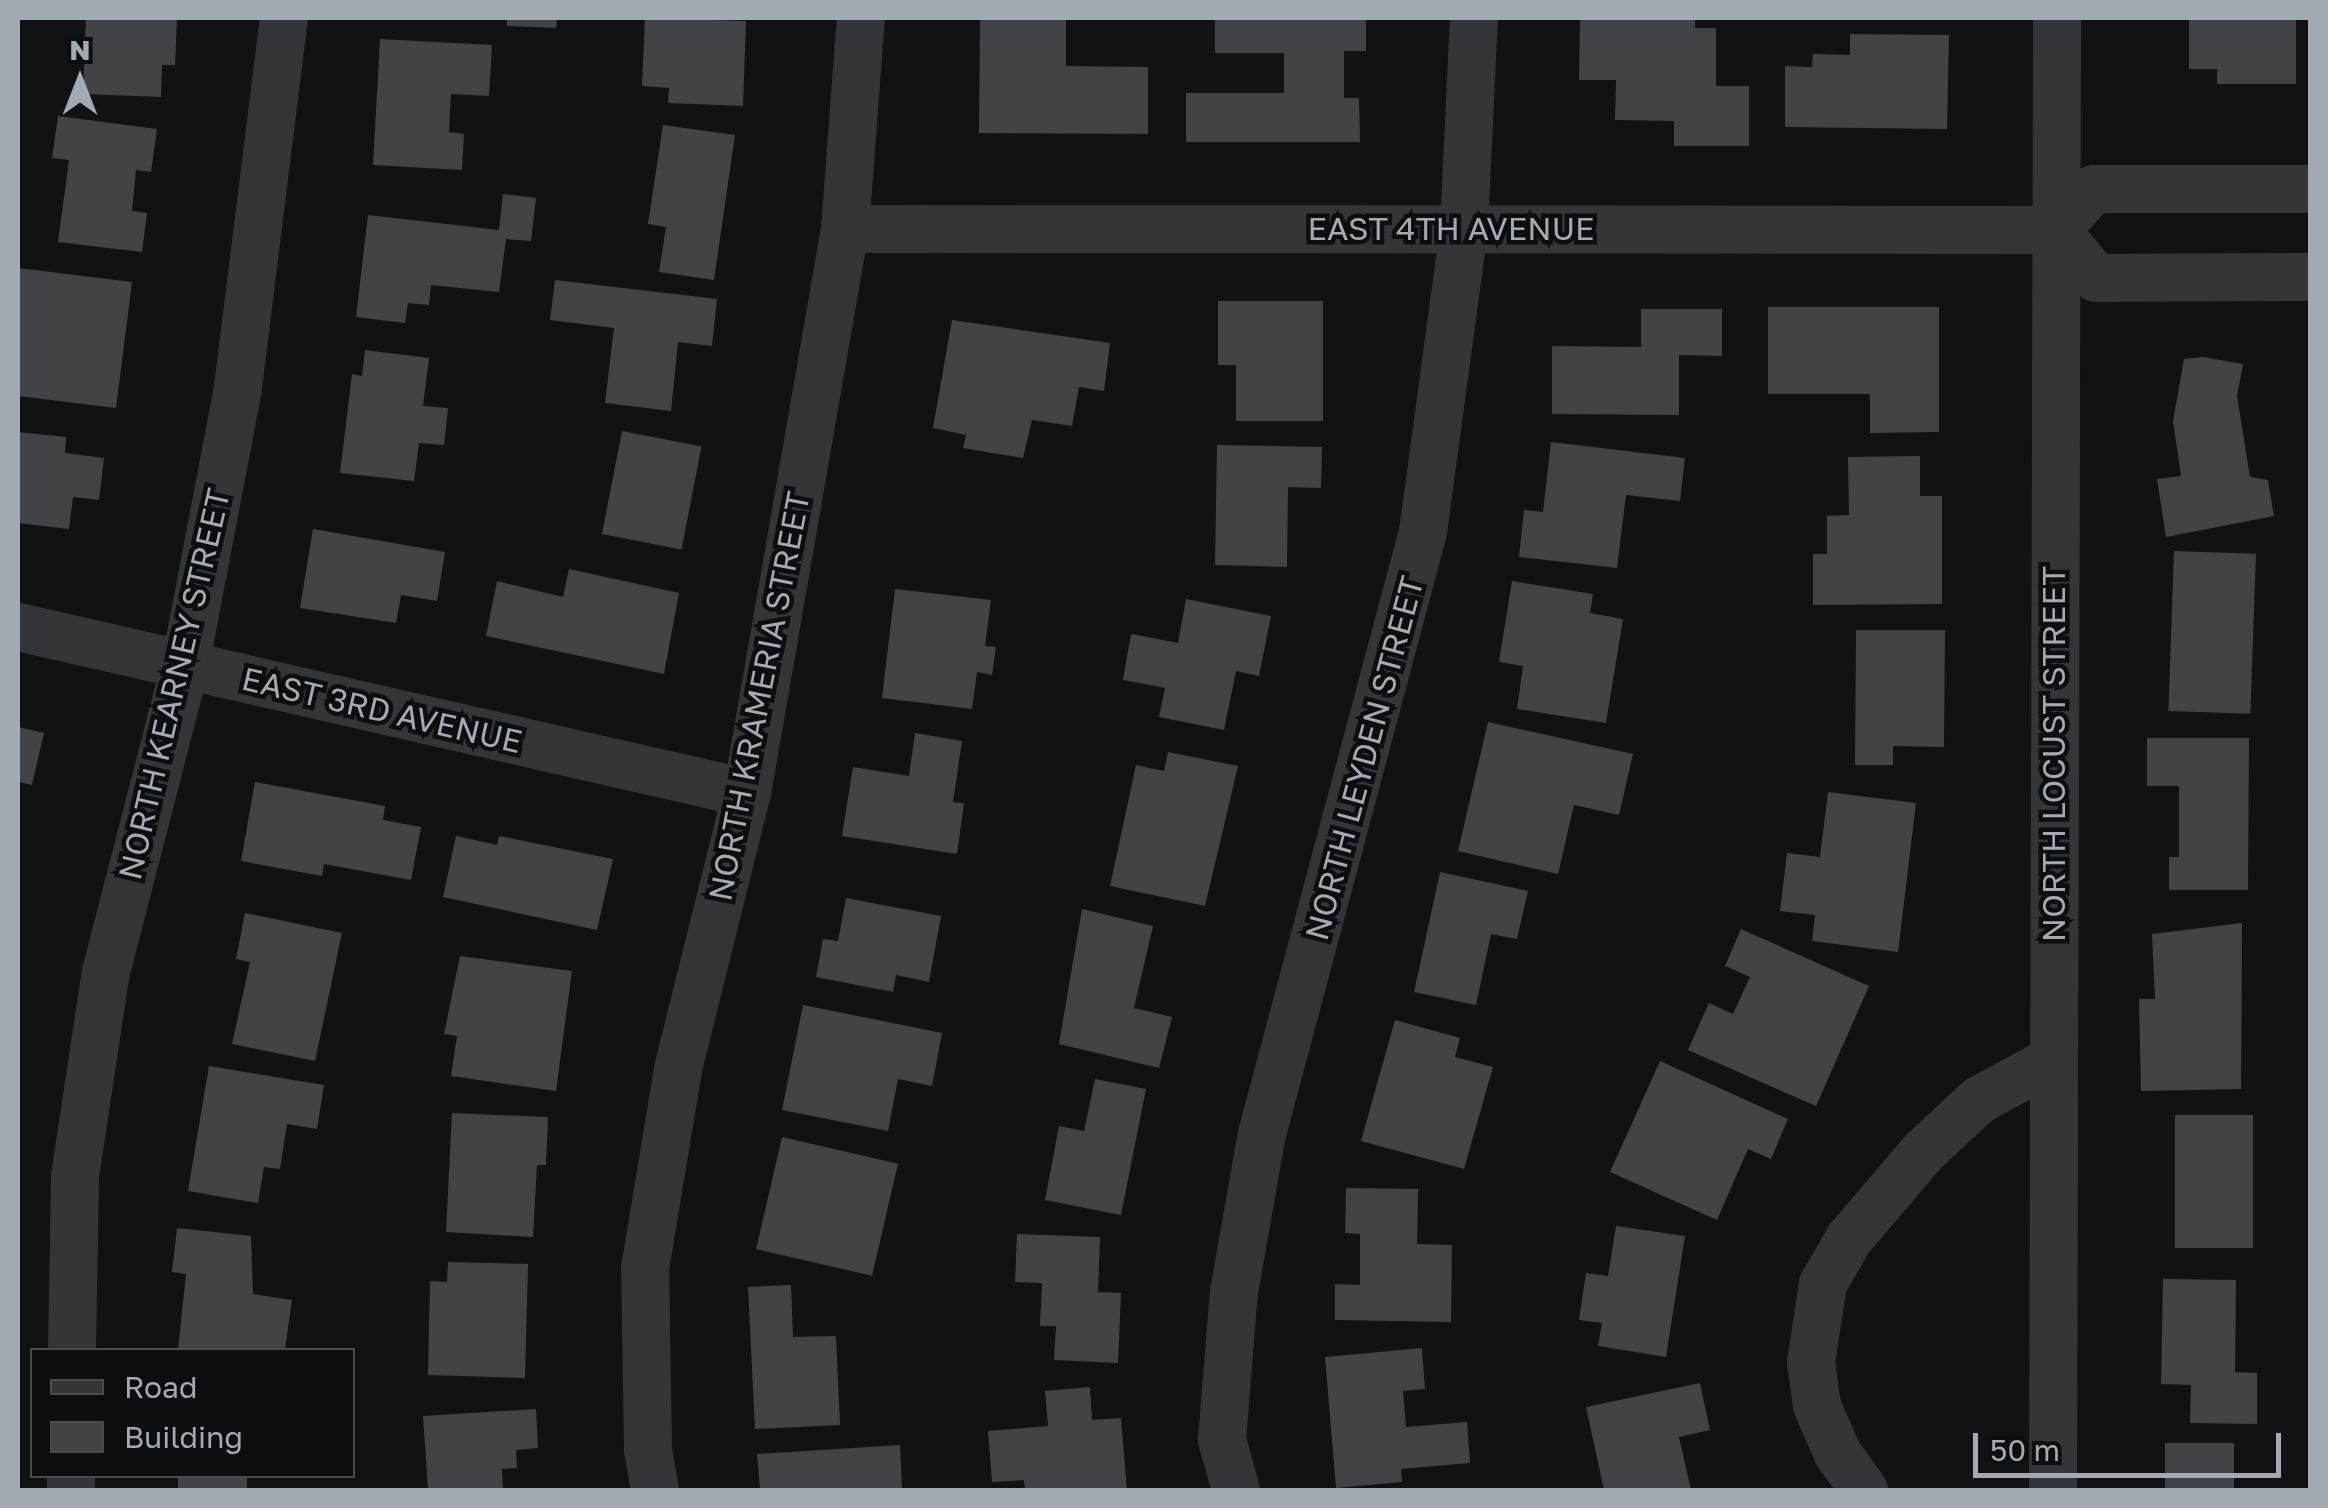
<!DOCTYPE html>
<html>
<head>
<meta charset="utf-8">
<style>
  body { margin:0 }
  #map { position:relative; width:2328px; height:1508px; overflow:hidden; background:#121214; font-family:"Golos Text",sans-serif }
  div>[style] { position:absolute }
  [style*='--x'] { left:calc(var(--x)*1px); top:calc(var(--y)*1px); width:calc(var(--w)*1px); rotate:calc(var(--a)*1deg) }
  .building>* { inset:0; background:#414347; transform-origin:0 0 }
  .minor>* { height:48px; margin:-24px; padding:0 24px; transform-origin:24px; border-radius:24px; background:#343539 }
  span { translate:-50% -50%; white-space:nowrap; text-align:center; line-height:1.15; -webkit-text-stroke:9px #0d0e0f; paint-order:stroke }
  .street-label { font-size:32px; color:#a4aab4 }
  .frame { position:absolute; inset:0; border:20px solid #a4aab4; pointer-events:none }
  .legend { position:absolute; left:30px; top:1348px; width:325px; height:130px; box-sizing:border-box; background:#0d0e0f; border:2px solid #494c51; margin:0; padding:12px 18px; list-style:none; font-size:30px; color:#a4aab4 }
  .legend li { display:flex; align-items:center; gap:20px; height:50px }
  .legend b { width:50px; border:2px solid #494c51 }
  .north { position:absolute; left:30px; top:30px; width:100px; height:100px; -webkit-text-stroke:8px #0d0e0f; paint-order:stroke; rotate:0deg; font-size:28px; font-weight:700; line-height:40px; text-align:center; color:#a4aab4 }
  .north::after { content:''; display:block; margin:auto; width:35px; height:45px; background:#a4aab4; clip-path:polygon(50% 0,100% 100%,50% 72%,0 100%) }
  .scale { position:absolute; left:1973px; top:1433px; width:308px; height:45px; box-sizing:border-box; border:5px solid #a4aab4; border-top:0; padding-left:12px; font-size:30px; line-height:35px; white-space:nowrap; color:#a4aab4; -webkit-text-stroke:8px #0d0e0f; paint-order:stroke }
</style>
</head>
<body>
<div id="map">
  <div class="building">
    <div style="clip-path:polygon(86px 18px,177px 18px,175px 65px,162px 65px,161px 97px,83px 94px)"></div>
    <div style="clip-path:polygon(507px 18px,557px 18px,556px 28px,507px 26px)"></div>
    <div style="clip-path:polygon(645px 18px,746px 21px,743px 106px,668px 103px,669px 88px,642px 86px)"></div>
    <div style="clip-path:polygon(980px 18px,1066px 18px,1066px 66px,1148px 67px,1148px 134px,979px 133px)"></div>
    <div style="clip-path:polygon(1215px 18px,1366px 18px,1366px 51px,1344px 51px,1344px 98px,1359px 98px,1360px 142px,1186px 142px,1186px 93px,1284px 93px,1284px 53px,1215px 53px)"></div>
    <div style="clip-path:polygon(1580px 18px,1695px 18px,1695px 28px,1716px 28px,1716px 86px,1749px 86px,1749px 146px,1674px 146px,1674px 121px,1615px 120px,1616px 80px,1579px 80px)"></div>
    <div style="clip-path:polygon(2189px 18px,2296px 18px,2296px 84px,2217px 84px,2217px 69px,2189px 69px)"></div>
    <div style="clip-path:polygon(1850px 34px,1949px 35px,1947px 129px,1785px 127px,1785px 66px,1812px 67px,1813px 54px,1850px 55px)"></div>
    <div style="clip-path:polygon(380px 39px,492px 45px,489px 96px,451px 94px,449px 132px,464px 134px,462px 170px,373px 165px)"></div>
    <div style="clip-path:polygon(58px 116px,157px 129px,151px 172px,136px 170px,132px 211px,147px 213px,142px 252px,58px 242px,69px 160px,52px 158px)"></div>
    <div style="clip-path:polygon(663px 125px,735px 135px,714px 280px,659px 272px,666px 227px,648px 224px)"></div>
    <div style="clip-path:polygon(503px 194px,536px 198px,531px 241px,506px 239px,499px 292px,431px 285px,429px 305px,408px 303px,405px 323px,356px 317px,368px 215px,499px 230px)"></div>
    <div style="clip-path:polygon(18px 268px,132px 282px,116px 408px,18px 396px)"></div>
    <div style="clip-path:polygon(555px 280px,717px 299px,712px 346px,678px 342px,671px 411px,605px 403px,614px 328px,550px 320px)"></div>
    <div style="clip-path:polygon(1218px 301px,1323px 301px,1323px 421px,1236px 421px,1236px 365px,1218px 365px)"></div>
    <div style="clip-path:polygon(1768px 307px,1939px 307px,1939px 432px,1870px 433px,1870px 394px,1768px 394px)"></div>
    <div style="clip-path:polygon(1641px 309px,1722px 309px,1722px 356px,1679px 355px,1679px 415px,1552px 414px,1552px 346px,1641px 347px)"></div>
    <div style="clip-path:polygon(952px 320px,1110px 343px,1104px 391px,1079px 387px,1072px 426px,1032px 420px,1023px 458px,963px 448px,966px 435px,933px 428px)"></div>
    <div style="clip-path:polygon(365px 350px,429px 358px,423px 406px,448px 408px,444px 445px,419px 443px,414px 481px,340px 473px,352px 374px,362px 376px)"></div>
    <div style="clip-path:polygon(2203px 357px,2243px 364px,2237px 396px,2250px 477px,2268px 480px,2274px 516px,2166px 537px,2157px 479px,2181px 476px,2173px 421px,2184px 359px)"></div>
    <div style="left:622px;top:431px;width:81px;height:105px;rotate:11deg"></div>
    <div style="clip-path:polygon(18px 432px,66px 437px,65px 453px,104px 458px,99px 500px,73px 497px,69px 529px,18px 523px)"></div>
    <div style="clip-path:polygon(1551px 442px,1685px 458px,1680px 501px,1626px 495px,1617px 568px,1519px 557px,1524px 510px,1543px 512px)"></div>
    <div style="clip-path:polygon(1217px 445px,1322px 447px,1321px 488px,1288px 487px,1287px 567px,1215px 565px)"></div>
    <div style="clip-path:polygon(1920px 456px,1920px 496px,1942px 496px,1942px 604px,1813px 605px,1813px 554px,1827px 554px,1827px 516px,1849px 515px,1848px 457px)"></div>
    <div style="clip-path:polygon(313px 529px,445px 552px,437px 601px,401px 595px,396px 623px,300px 608px)"></div>
    <div style="left:2174px;top:551px;width:82px;height:160px;rotate:2deg"></div>
    <div style="clip-path:polygon(569px 569px,679px 593px,664px 674px,486px 636px,497px 581px,563px 597px)"></div>
    <div style="clip-path:polygon(1512px 581px,1593px 594px,1590px 613px,1623px 619px,1606px 723px,1517px 709px,1523px 666px,1499px 662px)"></div>
    <div style="clip-path:polygon(895px 589px,991px 600px,985px 646px,996px 647px,992px 675px,977px 672px,972px 709px,882px 698px)"></div>
    <div style="clip-path:polygon(1186px 599px,1271px 616px,1259px 676px,1236px 671px,1224px 730px,1159px 717px,1165px 688px,1123px 680px,1131px 634px,1178px 643px)"></div>
    <div style="clip-path:polygon(1856px 630px,1945px 630px,1944px 747px,1893px 746px,1893px 765px,1855px 765px)"></div>
    <div style="clip-path:polygon(1488px 722px,1633px 754px,1619px 815px,1574px 805px,1558px 874px,1458px 851px)"></div>
    <div style="clip-path:polygon(18px 727px,44px 733px,32px 785px,18px 782px)"></div>
    <div style="clip-path:polygon(915px 733px,962px 741px,953px 802px,964px 803px,957px 854px,842px 836px,853px 767px,909px 776px)"></div>
    <div style="clip-path:polygon(2147px 738px,2249px 738px,2248px 890px,2169px 890px,2169px 857px,2179px 857px,2179px 786px,2147px 786px)"></div>
    <div style="clip-path:polygon(1168px 752px,1238px 766px,1205px 906px,1110px 886px,1136px 765px,1164px 771px)"></div>
    <div style="clip-path:polygon(255px 782px,385px 806px,383px 820px,421px 827px,411px 880px,324px 864px,322px 876px,241px 861px)"></div>
    <div style="clip-path:polygon(1828px 792px,1916px 803px,1898px 952px,1812px 941px,1815px 915px,1780px 911px,1787px 853px,1820px 857px)"></div>
    <div style="clip-path:polygon(456px 836px,497px 845px,499px 836px,613px 859px,597px 930px,443px 897px)"></div>
    <div style="clip-path:polygon(1440px 872px,1528px 891px,1517px 939px,1491px 934px,1476px 1005px,1414px 992px)"></div>
    <div style="clip-path:polygon(846px 898px,941px 916px,929px 982px,896px 975px,893px 992px,816px 977px,823px 939px,838px 941px)"></div>
    <div style="clip-path:polygon(1082px 909px,1153px 926px,1134px 1008px,1172px 1017px,1159px 1068px,1059px 1044px)"></div>
    <div style="clip-path:polygon(245px 913px,342px 933px,315px 1061px,232px 1044px,250px 962px,236px 959px)"></div>
    <div style="clip-path:polygon(2242px 923px,2241px 1089px,2141px 1091px,2139px 999px,2155px 999px,2152px 934px)"></div>
    <div style="clip-path:polygon(1741px 929px,1869px 986px,1816px 1106px,1688px 1050px,1709px 1003px,1733px 1014px,1750px 977px,1725px 966px)"></div>
    <div style="clip-path:polygon(460px 956px,572px 971px,556px 1091px,451px 1076px,457px 1036px,444px 1034px)"></div>
    <div style="clip-path:polygon(803px 1005px,942px 1033px,932px 1086px,898px 1079px,888px 1131px,782px 1110px)"></div>
    <div style="clip-path:polygon(1395px 1020px,1460px 1038px,1455px 1057px,1493px 1067px,1464px 1169px,1361px 1141px)"></div>
    <div style="clip-path:polygon(1660px 1061px,1788px 1119px,1771px 1159px,1748px 1149px,1717px 1220px,1610px 1172px)"></div>
    <div style="clip-path:polygon(209px 1066px,324px 1085px,317px 1129px,287px 1124px,280px 1169px,264px 1167px,258px 1203px,188px 1191px)"></div>
    <div style="clip-path:polygon(1095px 1079px,1146px 1089px,1121px 1215px,1045px 1200px,1059px 1126px,1084px 1131px)"></div>
    <div style="clip-path:polygon(452px 1113px,548px 1117px,546px 1165px,537px 1165px,533px 1237px,446px 1232px)"></div>
    <div style="left:2253px;top:1115px;width:133px;height:78px;rotate:90deg"></div>
    <div style="left:782px;top:1137px;width:119px;height:115px;rotate:13deg"></div>
    <div style="clip-path:polygon(1346px 1188px,1418px 1189px,1417px 1244px,1452px 1245px,1451px 1322px,1335px 1320px,1335px 1284px,1360px 1285px,1360px 1234px,1345px 1233px)"></div>
    <div style="clip-path:polygon(1616px 1226px,1685px 1236px,1666px 1357px,1598px 1346px,1602px 1323px,1579px 1320px,1586px 1273px,1608px 1276px)"></div>
    <div style="clip-path:polygon(177px 1228px,251px 1236px,253px 1294px,292px 1300px,285px 1350px,178px 1350px,186px 1274px,172px 1272px)"></div>
    <div style="clip-path:polygon(1017px 1234px,1100px 1237px,1098px 1292px,1121px 1293px,1118px 1363px,1054px 1360px,1056px 1326px,1040px 1326px,1042px 1283px,1015px 1282px)"></div>
    <div style="clip-path:polygon(448px 1262px,528px 1264px,525px 1378px,428px 1375px,430px 1281px,447px 1282px)"></div>
    <div style="clip-path:polygon(2163px 1279px,2236px 1280px,2235px 1372px,2257px 1373px,2257px 1424px,2190px 1423px,2191px 1385px,2161px 1384px)"></div>
    <div style="clip-path:polygon(791px 1285px,793px 1337px,836px 1336px,840px 1425px,755px 1429px,748px 1287px)"></div>
    <div style="clip-path:polygon(1422px 1348px,1425px 1389px,1403px 1391px,1406px 1427px,1467px 1422px,1470px 1463px,1401px 1469px,1402px 1482px,1336px 1488px,1325px 1357px)"></div>
    <div style="clip-path:polygon(1700px 1383px,1710px 1430px,1679px 1437px,1691px 1490px,1604px 1490px,1586px 1407px)"></div>
    <div style="clip-path:polygon(1090px 1387px,1092px 1420px,1121px 1418px,1127px 1490px,1025px 1490px,1024px 1480px,992px 1482px,988px 1431px,1048px 1426px,1045px 1391px)"></div>
    <div style="clip-path:polygon(536px 1409px,538px 1448px,516px 1450px,517px 1468px,502px 1469px,503px 1490px,428px 1490px,423px 1416px)"></div>
    <div style="left:2165px;top:1443px;width:69px;height:47px"></div>
    <div style="clip-path:polygon(900px 1445px,902px 1490px,760px 1490px,757px 1454px)"></div>
    <div style="left:178px;top:1476px;width:69px;height:14px"></div>
  </div>
  <div class="minor">
    <div style="--x:845;--y:229;--w:1211;--a:0.05"></div>
    <div style="--x:2056;--y:230;--w:56;--a:-47.2"></div>
    <div style="--x:2094;--y:189;--w:216;--a:0"></div>
    <div style="--x:2056;--y:230;--w:62;--a:50.2"></div>
    <div style="--x:2096;--y:278;--w:214;--a:-0.3"></div>
    <div style="--x:18;--y:627;--w:748;--a:12.83"></div>
    <div style="--x:72;--y:1350;--w:174;--a:-89"></div>
    <div style="--x:75;--y:1176;--w:206;--a:-81.4"></div>
    <div style="--x:106;--y:972;--w:316;--a:-75.5"></div>
    <div style="--x:185;--y:666;--w:284;--a:-79.2"></div>
    <div style="--x:238;--y:387;--w:372;--a:-82.9"></div>
    <div style="--x:71;--y:1476;--w:14;--a:90"></div>
    <div style="--x:655;--y:1490;--w:41;--a:-99.9"></div>
    <div style="--x:648;--y:1450;--w:181;--a:-90.9"></div>
    <div style="--x:645;--y:1269;--w:203;--a:-80.6"></div>
    <div style="--x:678;--y:1069;--w:284;--a:-76"></div>
    <div style="--x:747;--y:793;--w:572;--a:-80.14"></div>
    <div style="--x:845;--y:229;--w:212;--a:-85.7"></div>
    <div style="--x:1236;--y:1490;--w:52;--a:-105.6"></div>
    <div style="--x:1222;--y:1440;--w:148;--a:-85.4"></div>
    <div style="--x:1234;--y:1292;--w:160;--a:-80"></div>
    <div style="--x:1262;--y:1134;--w:623;--a:-75.03"></div>
    <div style="--x:1423;--y:532;--w:307;--a:-82.3"></div>
    <div style="--x:1464;--y:228;--w:210;--a:-87.3"></div>
    <div style="--x:1864;--y:1490;--w:44;--a:-125.8"></div>
    <div style="--x:1838;--y:1454;--w:52;--a:-113.6"></div>
    <div style="--x:1817;--y:1406;--w:43;--a:-97.9"></div>
    <div style="--x:1811;--y:1363;--w:80;--a:-81.4"></div>
    <div style="--x:1823;--y:1284;--w:52;--a:-60"></div>
    <div style="--x:1849;--y:1239;--w:114;--a:-49.6"></div>
    <div style="--x:1923;--y:1152;--w:76;--a:-42.9"></div>
    <div style="--x:1979;--y:1100;--w:82;--a:-28.4"></div>
    <div style="--x:2053;--y:1490;--w:1472;--a:-89.84"></div>
  </div>
  <div class="street-label">
    <span style="left:1451px;top:228px">EAST 4TH AVENUE</span>
    <span style="left:174px;top:684px;rotate:-77deg">NORTH KEARNEY STREET</span>
    <span style="left:759px;top:696px;rotate:-79deg">NORTH KRAMERIA STREET</span>
    <span style="left:382px;top:710px;rotate:13deg">EAST 3RD AVENUE</span>
    <span style="left:2053px;top:754px;rotate:-90deg">NORTH LOCUST STREET</span>
    <span style="left:1364px;top:758px;rotate:-75deg">NORTH LEYDEN STREET</span>
  </div>
  <div class="frame"></div>
  <ul class="legend">
  <li><b style="height:12px;background:#343539"></b>Road</li>
  <li><b style="height:28px;background:#414347"></b>Building</li>
  </ul>
  <div class="north">N</div>
  <div class="scale">50 m</div>
</div>
</body>
</html>
